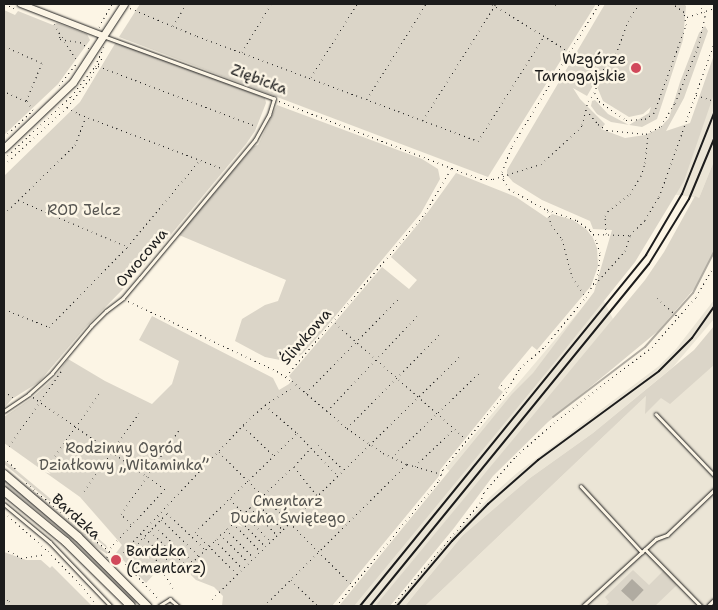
<!DOCTYPE html>
<html>
<head>
<meta charset="utf-8">
<style>
  body { margin:0 }
  #map { position:relative; width:718px; height:610px; overflow:hidden; background:#fcf5e5; font-family:"Shantell Sans",sans-serif }
  div>[style] { position:absolute }
  [style*='--x'] { left:calc(var(--x)*1px); top:calc(var(--y)*1px); width:calc(var(--w)*1px); rotate:calc(var(--a)*1deg) }
  .built>* { inset:0; background:#ebe5d6 }
  .green>* { inset:0; background:#dbd5c8 }
  .water>* { inset:0; background:#b0aba1; transform-origin:0 0 }
  .stream>* { height:2px; margin:-1px; padding:0 1px; transform-origin:1px; border-radius:1px; background:#b0aba1 }
  .path>* { height:1px; margin-top:-0.5px; transform-origin:0; background:repeating-linear-gradient(90deg,#1c1c1c 0 1px,transparent 0 5px) }
  .roads { filter:drop-shadow(0 0 1px #1c1c1c) drop-shadow(0 0 1px #1c1c1c) }
  .service>* { height:2.5px; margin:-1.25px; padding:0 1.25px; transform-origin:1.25px; border-radius:1.25px; background:#fcf5e5 }
  .minor>* { height:5.5px; margin:-2.75px; padding:0 2.75px; transform-origin:2.75px; border-radius:2.75px; background:#fcf5e5 }
  .tertiary>* { height:7px; margin:-3.5px; padding:0 3.5px; transform-origin:3.5px; border-radius:3.5px; background:#fcf5e5 }
  .secondary>* { height:8px; margin:-4px; padding:0 4px; transform-origin:4px; border-radius:4px; background:#fcf5e5 }
  .rail>* { height:2px; margin:-1px; padding:0 1px; transform-origin:1px; border-radius:1px; background:#1c1c1c }
  .dots>* { width:14px; height:14px; translate:-50% -50%; box-sizing:border-box; border:2px solid #fcf5e5; border-radius:50% }
  span { translate:-50% -50%; white-space:nowrap; text-align:center; line-height:1.15; -webkit-text-stroke:5px #fcf5e5; paint-order:stroke }
  .poi-label { font-size:15px; color:#1c1c1c }
  .right { translate:-100% -50%; text-align:right }
  .left { translate:0 -50%; text-align:left }
  .street-label { font-size:15px; color:#1c1c1c }
  .park-label { font-size:15px; color:#555450 }
  .frame { position:absolute; inset:0; border:5px solid #1c1c1c; pointer-events:none }
</style>
</head>
<body>
<div id="map">
  <div class="built">
    <div style="clip-path:polygon(714px 77px,714px 161px,699px 198px,670px 194px)"></div>
    <div style="clip-path:polygon(598px 289px,613px 319px,604px 332px,375px 606px,341px 606px,451px 472px,446px 468px)"></div>
    <div style="clip-path:polygon(714px 300px,714px 319px,673px 367px,593px 433px,530px 478px,462px 536px,405px 606px,393px 606px,443px 546px,491px 496px,517px 473px,659px 366px,676px 349px)"></div>
    <div style="clip-path:polygon(714px 365px,714px 606px,425px 606px,647px 395px)"></div>
  </div>
  <div class="green">
    <div style="clip-path:polygon(140px 4px,596px 4px,488px 177px,119px 37px)"></div>
    <div style="clip-path:polygon(605px 4px,684px 4px,686px 6px,683px 40px,657px 119px,642px 127px,611px 122px,597px 114px,591px 106px,592px 101px,595px 100px,608px 114px,629px 125px,649px 113px,651px 107px,643px 114px,629px 117px,603px 101px,595px 82px,587px 96px,573px 88px,580px 99px,605px 124px,601px 129px,625px 138px,645px 135px,660px 128px,669px 118px,680px 82px,699px 33px,705px 26px,708px 31px,684px 98px,666px 131px,690px 123px,714px 55px,714px 94px,684px 181px,635px 262px,550px 368px,354px 606px,339px 606px,512px 394px,533px 373px,594px 292px,612px 230px,593px 229px,590px 221px,542px 200px,513px 182px,507px 175px,507px 170px)"></div>
    <div style="clip-path:polygon(4px 10px,15px 15px,18px 11px,53px 25px,57px 23px,87px 34px,90px 40px,58px 84px,4px 135px)"></div>
    <div style="clip-path:polygon(116px 42px,265px 98px,266px 103px,255px 131px,246px 144px,168px 238px,123px 289px,84px 329px,39px 382px,12px 399px,4px 408px,4px 176px,80px 102px)"></div>
    <div style="clip-path:polygon(277px 105px,422px 159px,438px 169px,440px 179px,421px 213px,322px 332px,302px 354px,290px 362px,265px 357px,235px 341px,242px 319px,265px 305px,278px 301px,286px 280px,179px 235px,254px 146px,258px 145px)"></div>
    <div style="clip-path:polygon(714px 161px,714px 251px,695px 288px,658px 331px,548px 422px,493px 476px,454px 528px,390px 606px,375px 606px,645px 280px,664px 252px,695px 196px,699px 198px)"></div>
    <div style="clip-path:polygon(456px 173px,516px 197px,547px 218px,552px 214px,573px 220px,586px 229px,593px 238px,597px 248px,598px 266px,591px 286px,585px 293px,537px 350px,532px 346px,501px 383px,498px 388px,503px 392px,440px 470px,439px 476px,332px 606px,222px 606px,223px 596px,214px 587px,196px 580px,183px 567px,166px 567px,157px 571px,146px 583px,116px 553px,122px 545px,80px 497px,4px 443px,4px 417px,33px 397px,55px 377px,68px 359px,105px 381px,152px 404px,172px 384px,179px 361px,139px 340px,152px 316px,273px 378px,279px 390px,289px 384px,292px 380px,289px 376px,382px 267px,409px 289px,417px 280px,391px 257px,428px 212px)"></div>
    <div style="clip-path:polygon(714px 326px,714px 365px,670px 404px,661px 398px,645px 414px,646px 396px,425px 606px,405px 606px,462px 536px,530px 478px,593px 433px,694px 350px)"></div>
    <div style="clip-path:polygon(4px 460px,106px 545px,108px 549px,4px 464px)"></div>
    <div style="clip-path:polygon(4px 467px,108px 552px,107px 554px,93px 545px)"></div>
    <div style="clip-path:polygon(4px 479px,83px 547px,137px 602px,135px 604px,66px 535px,4px 485px)"></div>
    <div style="clip-path:polygon(4px 552px,26px 560px,41px 560px,50px 568px,52px 566px,92px 606px,4px 606px)"></div>
    <div style="clip-path:polygon(633px 570px,649px 585px,664px 570px,677px 585px,655px 606px,605px 606px,609px 602px,605px 597px)"></div>
  </div>
  <div class="water">
    <div style="left:632px;top:579px;width:16px;height:16px;rotate:43deg"></div>
  </div>
  <div class="stream">
    <div style="--x:553;--y:417;--w:116;--a:-37.3"></div>
    <div style="--x:645;--y:347;--w:72;--a:-48.4"></div>
    <div style="--x:693;--y:293;--w:46;--a:-62.9"></div>
  </div>
  <div class="path">
    <div style="--x:4;--y:4;--w:14;--a:21"></div>
    <div style="--x:492;--y:4;--w:92;--a:31.6"></div>
    <div style="--x:555;--y:5;--w:1;--a:-45"></div>
    <div style="--x:130;--y:8;--w:73;--a:22.7"></div>
    <div style="--x:197;--y:36;--w:300;--a:20.5"></div>
    <div style="--x:478;--y:141;--w:124;--a:-57.8"></div>
    <div style="--x:687;--y:17;--w:28;--a:-18"></div>
    <div style="--x:54;--y:24;--w:44;--a:58.1"></div>
    <div style="--x:173;--y:26;--w:26;--a:-59"></div>
    <div style="--x:99;--y:27;--w:26;--a:-61"></div>
    <div style="--x:59;--y:32;--w:7;--a:82"></div>
    <div style="--x:60;--y:39;--w:20;--a:9"></div>
    <div style="--x:80;--y:42;--w:11;--a:34"></div>
    <div style="--x:4;--y:46;--w:42;--a:24.1"></div>
    <div style="--x:42;--y:63;--w:41;--a:112.8"></div>
    <div style="--x:26;--y:101;--w:24;--a:-156"></div>
    <div style="--x:242;--y:52;--w:56;--a:-58.9"></div>
    <div style="--x:98;--y:66;--w:169;--a:20.8"></div>
    <div style="--x:311;--y:77;--w:86;--a:-57.8"></div>
    <div style="--x:59;--y:85;--w:28;--a:-51"></div>
    <div style="--x:595;--y:93;--w:9;--a:63"></div>
    <div style="--x:599;--y:101;--w:33;--a:35"></div>
    <div style="--x:626;--y:120;--w:19;--a:-3"></div>
    <div style="--x:645;--y:119;--w:11;--a:-34"></div>
    <div style="--x:654;--y:113;--w:94;--a:-70"></div>
    <div style="--x:686;--y:25;--w:13;--a:-99"></div>
    <div style="--x:684;--y:12;--w:14;--a:-144"></div>
    <div style="--x:696;--y:95;--w:19;--a:18"></div>
    <div style="--x:367;--y:99;--w:112;--a:-58.2"></div>
    <div style="--x:27;--y:101;--w:11;--a:56"></div>
    <div style="--x:279;--y:101;--w:186;--a:21.2"></div>
    <div style="--x:452;--y:168;--w:31;--a:21"></div>
    <div style="--x:481;--y:179;--w:12;--a:0"></div>
    <div style="--x:493;--y:179;--w:50;--a:-17.4"></div>
    <div style="--x:541;--y:164;--w:50;--a:-42.6"></div>
    <div style="--x:578;--y:130;--w:6;--a:-51"></div>
    <div style="--x:582;--y:125;--w:25;--a:-76"></div>
    <div style="--x:588;--y:101;--w:10;--a:-53"></div>
    <div style="--x:594;--y:93;--w:32;--a:-68"></div>
    <div style="--x:606;--y:63;--w:13;--a:-42"></div>
    <div style="--x:616;--y:54;--w:35;--a:-70"></div>
    <div style="--x:628;--y:21;--w:20;--a:-57"></div>
    <div style="--x:67;--y:107;--w:14;--a:30"></div>
    <div style="--x:79;--y:114;--w:155;--a:20.8"></div>
    <div style="--x:586;--y:110;--w:18;--a:49"></div>
    <div style="--x:598;--y:124;--w:11;--a:34"></div>
    <div style="--x:607;--y:130;--w:39;--a:6"></div>
    <div style="--x:646;--y:134;--w:17;--a:-28"></div>
    <div style="--x:661;--y:126;--w:27;--a:-59"></div>
    <div style="--x:675;--y:103;--w:61;--a:-67.7"></div>
    <div style="--x:698;--y:47;--w:31;--a:-77"></div>
    <div style="--x:705;--y:17;--w:5;--a:-90"></div>
    <div style="--x:705;--y:12;--w:10;--a:-127"></div>
    <div style="--x:423;--y:120;--w:136;--a:-57.9"></div>
    <div style="--x:4;--y:137;--w:37;--a:-43"></div>
    <div style="--x:4;--y:159;--w:92;--a:-43.2"></div>
    <div style="--x:71;--y:96;--w:38;--a:-51"></div>
    <div style="--x:95;--y:66;--w:21;--a:-65"></div>
    <div style="--x:4;--y:165;--w:86;--a:-42.6"></div>
    <div style="--x:67;--y:107;--w:38;--a:-51"></div>
    <div style="--x:91;--y:77;--w:24;--a:-60"></div>
    <div style="--x:18;--y:200;--w:117;--a:23.1"></div>
    <div style="--x:548;--y:211;--w:14;--a:78"></div>
    <div style="--x:551;--y:225;--w:18;--a:52"></div>
    <div style="--x:562;--y:239;--w:39;--a:75"></div>
    <div style="--x:572;--y:277;--w:24;--a:55"></div>
    <div style="--x:4;--y:214;--w:99;--a:-44.2"></div>
    <div style="--x:75;--y:145;--w:30;--a:-69"></div>
    <div style="--x:593;--y:234;--w:37;--a:2"></div>
    <div style="--x:630;--y:235;--w:21;--a:-45"></div>
    <div style="--x:645;--y:220;--w:27;--a:-59"></div>
    <div style="--x:659;--y:197;--w:164;--a:-70.3"></div>
    <div style="--x:606;--y:234;--w:18;--a:-93"></div>
    <div style="--x:605;--y:216;--w:6;--a:-59"></div>
    <div style="--x:608;--y:211;--w:28;--a:-38"></div>
    <div style="--x:630;--y:194;--w:21;--a:-59"></div>
    <div style="--x:641;--y:176;--w:14;--a:-73"></div>
    <div style="--x:645;--y:163;--w:29;--a:-84"></div>
    <div style="--x:595;--y:284;--w:45;--a:-47.7"></div>
    <div style="--x:625;--y:251;--w:16;--a:-72"></div>
    <div style="--x:657;--y:298;--w:28;--a:42"></div>
    <div style="--x:128;--y:301;--w:165;--a:25.2"></div>
    <div style="--x:277;--y:371;--w:18;--a:34"></div>
    <div style="--x:292;--y:381;--w:72;--a:40.5"></div>
    <div style="--x:347;--y:428;--w:44;--a:34.8"></div>
    <div style="--x:383;--y:453;--w:26;--a:25"></div>
    <div style="--x:407;--y:464;--w:36;--a:16"></div>
    <div style="--x:4;--y:309;--w:48;--a:21.8"></div>
    <div style="--x:49;--y:327;--w:112;--a:-45.7"></div>
    <div style="--x:127;--y:247;--w:114;--a:-50"></div>
    <div style="--x:335;--y:323;--w:174;--a:41.5"></div>
    <div style="--x:286;--y:376;--w:214;--a:-49.5"></div>
    <div style="--x:425;--y:213;--w:51;--a:-59.4"></div>
    <div style="--x:501;--y:385;--w:8;--a:40"></div>
    <div style="--x:4;--y:391;--w:11;--a:34"></div>
    <div style="--x:306;--y:393;--w:132;--a:-45.6"></div>
    <div style="--x:33;--y:397;--w:161;--a:34.9"></div>
    <div style="--x:165;--y:489;--w:79;--a:133"></div>
    <div style="--x:111;--y:547;--w:11;--a:112"></div>
    <div style="--x:265;--y:405;--w:43;--a:41.2"></div>
    <div style="--x:297;--y:433;--w:58;--a:46.4"></div>
    <div style="--x:327;--y:411;--w:132;--a:-46.5"></div>
    <div style="--x:243;--y:426;--w:43;--a:44.1"></div>
    <div style="--x:347;--y:428;--w:131;--a:-45.3"></div>
    <div style="--x:318;--y:445;--w:35;--a:44"></div>
    <div style="--x:9;--y:446;--w:93;--a:-55.1"></div>
    <div style="--x:219;--y:452;--w:188;--a:45"></div>
    <div style="--x:395;--y:454;--w:118;--a:-44"></div>
    <div style="--x:4;--y:457;--w:16;--a:45"></div>
    <div style="--x:49;--y:464;--w:90;--a:-54.5"></div>
    <div style="--x:415;--y:466;--w:54;--a:-43.5"></div>
    <div style="--x:294;--y:467;--w:36;--a:51"></div>
    <div style="--x:26;--y:483;--w:58;--a:39.4"></div>
    <div style="--x:84;--y:491;--w:95;--a:-54.8"></div>
    <div style="--x:230;--y:499;--w:58;--a:46.4"></div>
    <div style="--x:256;--y:502;--w:37;--a:46"></div>
    <div style="--x:250;--y:507;--w:39;--a:46"></div>
    <div style="--x:4;--y:512;--w:59;--a:41.6"></div>
    <div style="--x:48;--y:551;--w:47;--a:45.9"></div>
    <div style="--x:81;--y:585;--w:26;--a:53"></div>
    <div style="--x:158;--y:516;--w:56;--a:44.3"></div>
    <div style="--x:238;--y:518;--w:39;--a:46"></div>
    <div style="--x:233;--y:523;--w:39;--a:46"></div>
    <div style="--x:131;--y:524;--w:14;--a:-135"></div>
    <div style="--x:121;--y:514;--w:102;--a:-55.4"></div>
    <div style="--x:155;--y:526;--w:51;--a:43.4"></div>
    <div style="--x:226;--y:529;--w:39;--a:46"></div>
    <div style="--x:150;--y:531;--w:51;--a:43.4"></div>
    <div style="--x:85;--y:533;--w:46;--a:36.1"></div>
    <div style="--x:122;--y:560;--w:55;--a:46.5"></div>
    <div style="--x:141;--y:534;--w:46;--a:44.1"></div>
    <div style="--x:174;--y:566;--w:3;--a:90"></div>
    <div style="--x:220;--y:534;--w:40;--a:45"></div>
    <div style="--x:215;--y:540;--w:39;--a:46"></div>
    <div style="--x:4;--y:548;--w:20;--a:30"></div>
    <div style="--x:21;--y:558;--w:24;--a:-9"></div>
    <div style="--x:123;--y:552;--w:179;--a:-46.6"></div>
    <div style="--x:246;--y:422;--w:25;--a:-42"></div>
    <div style="--x:265;--y:405;--w:30;--a:-33"></div>
    <div style="--x:184;--y:570;--w:151;--a:-43.4"></div>
    <div style="--x:294;--y:466;--w:25;--a:-47"></div>
    <div style="--x:237;--y:574;--w:59;--a:-135"></div>
    <div style="--x:195;--y:532;--w:142;--a:-44.1"></div>
    <div style="--x:291;--y:580;--w:37;--a:44"></div>
    <div style="--x:173;--y:588;--w:19;--a:-122"></div>
    <div style="--x:163;--y:572;--w:4;--a:-34"></div>
    <div style="--x:166;--y:570;--w:4;--a:-124"></div>
    <div style="--x:164;--y:567;--w:35;--a:-137"></div>
    <div style="--x:138;--y:543;--w:42;--a:-46"></div>
    <div style="--x:167;--y:513;--w:51;--a:43.4"></div>
    <div style="--x:4;--y:596;--w:7;--a:45"></div>
    <div style="--x:9;--y:601;--w:6;--a:59"></div>
    <div style="--x:212;--y:599;--w:349;--a:-44.4"></div>
    <div style="--x:264;--y:606;--w:202;--a:-44.8"></div>
    <div style="--x:336;--y:606;--w:163;--a:-50.7"></div>
    <div style="--x:439;--y:480;--w:12;--a:-70"></div>
    <div style="--x:443;--y:469;--w:99;--a:-50.7"></div>
    <div style="--x:506;--y:392;--w:28;--a:-60"></div>
    <div style="--x:520;--y:368;--w:33;--a:-41"></div>
    <div style="--x:545;--y:346;--w:64;--a:-50.1"></div>
    <div style="--x:586;--y:297;--w:25;--a:-61"></div>
    <div style="--x:598;--y:275;--w:22;--a:-85"></div>
    <div style="--x:600;--y:253;--w:14;--a:-107"></div>
    <div style="--x:596;--y:240;--w:12;--a:-121"></div>
    <div style="--x:590;--y:230;--w:17;--a:-144"></div>
    <div style="--x:576;--y:220;--w:33;--a:-160"></div>
    <div style="--x:545;--y:209;--w:41;--a:-150.9"></div>
    <div style="--x:509;--y:189;--w:12;--a:-121"></div>
    <div style="--x:503;--y:179;--w:7;--a:-98"></div>
    <div style="--x:502;--y:172;--w:28;--a:-69"></div>
    <div style="--x:512;--y:146;--w:167;--a:-58.5"></div>
    <div style="--x:392;--y:606;--w:135;--a:-49.5"></div>
    <div style="--x:480;--y:503;--w:12;--a:-70"></div>
    <div style="--x:484;--y:492;--w:48;--a:-48.4"></div>
    <div style="--x:516;--y:456;--w:55;--a:-41.3"></div>
    <div style="--x:557;--y:420;--w:120;--a:-37.5"></div>
    <div style="--x:652;--y:347;--w:67;--a:-48.7"></div>
    <div style="--x:696;--y:297;--w:36;--a:-60"></div>
  </div>
  <div class="roads">
    <div class="service">
      <div style="--x:4;--y:411;--w:30;--a:-34"></div>
      <div style="--x:29;--y:394;--w:31;--a:-42"></div>
      <div style="--x:52;--y:373;--w:61;--a:-50.3"></div>
      <div style="--x:91;--y:326;--w:21;--a:-45"></div>
      <div style="--x:106;--y:311;--w:21;--a:-37"></div>
      <div style="--x:123;--y:298;--w:26;--a:-50"></div>
      <div style="--x:140;--y:278;--w:180;--a:-50.2"></div>
      <div style="--x:255;--y:140;--w:29;--a:-61"></div>
      <div style="--x:269;--y:115;--w:17;--a:-73"></div>
      <div style="--x:274;--y:99;--w:180;--a:-159.9"></div>
      <div style="--x:656;--y:414;--w:84;--a:46.4"></div>
      <div style="--x:581;--y:486;--w:90;--a:47.3"></div>
      <div style="--x:4;--y:504;--w:60;--a:39.6"></div>
      <div style="--x:50;--y:542;--w:88;--a:46.4"></div>
      <div style="--x:645;--y:549;--w:80;--a:45.5"></div>
      <div style="--x:159;--y:606;--w:13;--a:-32"></div>
      <div style="--x:170;--y:599;--w:11;--a:41"></div>
      <div style="--x:583;--y:606;--w:99;--a:-42.5"></div>
      <div style="--x:656;--y:539;--w:12;--a:-20"></div>
      <div style="--x:667;--y:535;--w:65;--a:-43.8"></div>
      <div style="--x:708;--y:606;--w:8;--a:-45"></div>
    </div>
    <div class="minor">
      <div style="--x:21;--y:4;--w:89;--a:21.1"></div>
    </div>
    <div class="tertiary">
      <div style="--x:4;--y:148;--w:95;--a:-43.7"></div>
      <div style="--x:73;--y:82;--w:93;--a:-56.8"></div>
    </div>
    <div class="secondary">
      <div style="--x:4;--y:474;--w:97;--a:40.4"></div>
      <div style="--x:78;--y:537;--w:98;--a:45"></div>
      <div style="--x:4;--y:491;--w:80;--a:39.4"></div>
      <div style="--x:66;--y:542;--w:91;--a:44.6"></div>
    </div>
  </div>
  <div class="rail">
    <div style="--x:360;--y:606;--w:453;--a:-50.8"></div>
    <div style="--x:646;--y:255;--w:71;--a:-59.5"></div>
    <div style="--x:682;--y:194;--w:87;--a:-68.4"></div>
    <div style="--x:370;--y:606;--w:441;--a:-50.8"></div>
    <div style="--x:649;--y:264;--w:76;--a:-58.4"></div>
    <div style="--x:689;--y:199;--w:65;--a:-67.4"></div>
    <div style="--x:397;--y:606;--w:85;--a:-49.8"></div>
    <div style="--x:452;--y:541;--w:52;--a:-45.8"></div>
    <div style="--x:488;--y:504;--w:67;--a:-41.3"></div>
    <div style="--x:538;--y:460;--w:150;--a:-36.3"></div>
    <div style="--x:659;--y:371;--w:47;--a:-45"></div>
    <div style="--x:692;--y:338;--w:39;--a:-55"></div>
  </div>
  <div class="dots">
    <div style="left:636px;top:68px;background:#d1495b"></div>
    <div style="left:116px;top:560px;background:#d1495b"></div>
  </div>
  <div class="poi-label">
    <span class="right" style="left:626px;top:68px">Wzgórze<br>Tarnogajskie</span>
    <span class="left" style="left:126px;top:560px">Bardzka<br>(Cmentarz)</span>
  </div>
  <div class="street-label">
    <span style="left:259px;top:80px;rotate:21deg">Ziębicka</span>
    <span style="left:142px;top:258px;rotate:-50deg">Owocowa</span>
    <span style="left:306px;top:337px;rotate:-49deg">Śliwkowa</span>
    <span style="left:76px;top:517px;rotate:42deg">Bardzka</span>
  </div>
  <div class="park-label">
    <span style="left:84px;top:211px">ROD Jelcz</span>
    <span style="left:124px;top:457px">Rodzinny Ogród<br>Działkowy „Witaminka”</span>
    <span style="left:288px;top:510px">Cmentarz<br>Ducha Świętego</span>
  </div>
  <div class="frame"></div>
</div>
</body>
</html>
